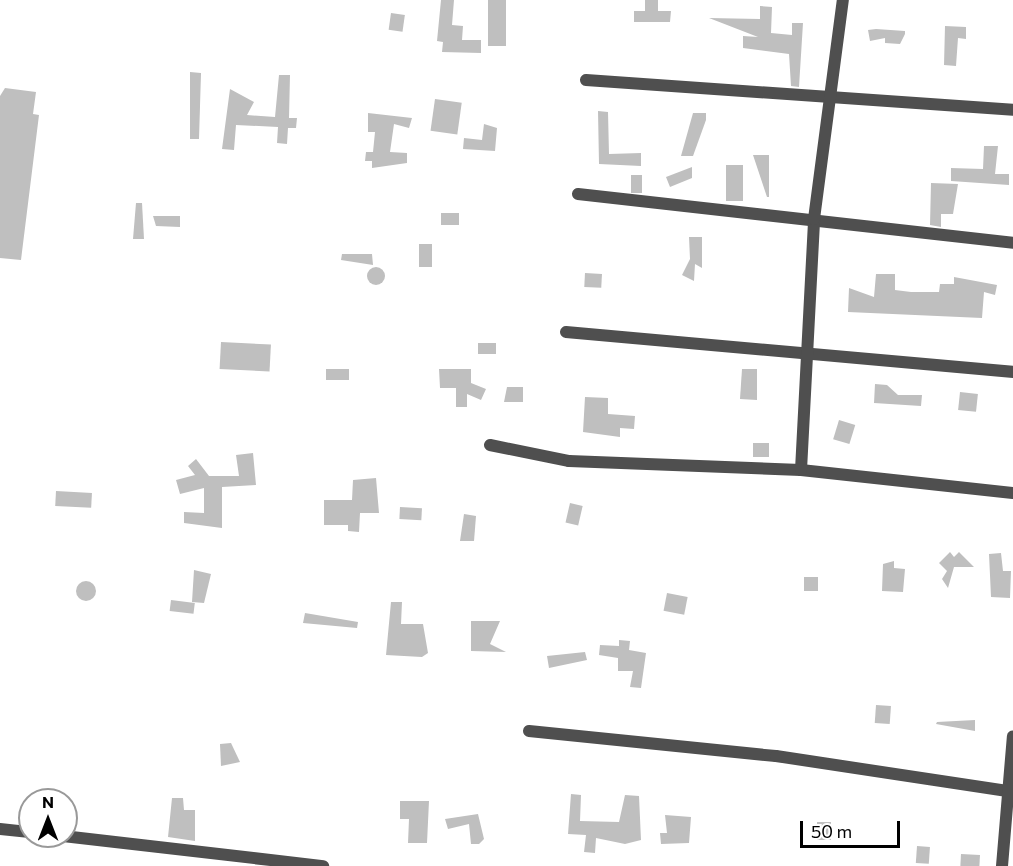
<!DOCTYPE html>
<html>
<head>
<meta charset="utf-8">
<style>
  body { margin:0 }
  #map { position:relative; width:1013px; height:866px; overflow:hidden; background:#fff; font-family:Commissioner,sans-serif }
  div>[style] { position:absolute }
  [style*='--x'] { left:calc(var(--x)*1px); top:calc(var(--y)*1px); width:calc(var(--w)*1px); rotate:calc(var(--a)*1deg) }
  .building>* { inset:0; background:#bfbfbf; transform-origin:0 0 }
  .round { border-radius:50% }
  .minor>* { height:12px; margin:-6px; padding:0 6px; transform-origin:6px; border-radius:6px; background:#4f4f4f }
  span { translate:-50% -50%; white-space:nowrap; text-align:center; line-height:1.15; -webkit-text-stroke:6px #fff; paint-order:stroke }
  .north { position:absolute; left:18px; top:788px; width:60px; height:60px; box-sizing:border-box; background:#fff; border:2px solid #999; border-radius:50%; rotate:0deg; font-size:16px; font-weight:700; line-height:24px; text-align:center; color:#000 }
  .north::after { content:''; display:block; margin:auto; width:21px; height:27px; background:#000; clip-path:polygon(50% 0,100% 100%,50% 72%,0 100%) }
  .scale { position:absolute; left:800px; top:821px; width:100px; height:27px; box-sizing:border-box; border:3px solid #000; border-top:0; padding-left:8px; font-size:18px; line-height:21px; white-space:nowrap; color:#000; -webkit-text-stroke:4px #fff; paint-order:stroke }
</style>
</head>
<body>
<div id="map">
  <div class="building">
    <div style="clip-path:polygon(441px 0,454px 0,452px 25px,463px 26px,462px 40px,481px 40px,481px 53px,442px 52px,443px 42px,437px 41px)"></div>
    <div style="left:488px;top:0;width:18px;height:46px"></div>
    <div style="clip-path:polygon(645px 0,658px 0,658px 11px,671px 11px,670px 22px,634px 22px,634px 11px,645px 11px)"></div>
    <div style="clip-path:polygon(760px 6px,772px 7px,771px 33px,792px 35px,792px 23px,803px 23px,799px 87px,791px 86px,789px 54px,743px 48px,743px 36px,758px 37px,709px 18px,760px 19px)"></div>
    <div style="left:391px;top:13px;width:14px;height:17px;rotate:8deg"></div>
    <div style="clip-path:polygon(945px 26px,966px 27px,966px 39px,958px 38px,956px 66px,944px 65px)"></div>
    <div style="clip-path:polygon(876px 29px,905px 31px,905px 34px,900px 44px,885px 43px,885px 38px,870px 41px,868px 30px)"></div>
    <div style="clip-path:polygon(190px 72px,201px 73px,199px 139px,190px 139px)"></div>
    <div style="clip-path:polygon(279px 75px,290px 75px,289px 118px,297px 118px,296px 128px,288px 128px,287px 144px,277px 143px,278px 127px,236px 125px,234px 150px,222px 149px,230px 89px,254px 102px,247px 115px,275px 117px)"></div>
    <div style="clip-path:polygon(5px 88px,36px 92px,33px 114px,39px 115px,21px 260px,0 258px,0 96px)"></div>
    <div style="left:435px;top:99px;width:27px;height:32px;rotate:8deg"></div>
    <div style="clip-path:polygon(598px 111px,608px 112px,609px 154px,641px 153px,641px 166px,599px 164px)"></div>
    <div style="clip-path:polygon(368px 113px,412px 118px,409px 128px,394px 124px,390px 152px,407px 153px,407px 163px,372px 168px,372px 161px,365px 161px,366px 152px,373px 152px,375px 132px,368px 132px)"></div>
    <div style="clip-path:polygon(693px 113px,706px 113px,706px 120px,693px 156px,681px 156px)"></div>
    <div style="clip-path:polygon(484px 124px,497px 128px,495px 151px,463px 149px,464px 138px,482px 140px)"></div>
    <div style="clip-path:polygon(984px 146px,998px 146px,995px 174px,1009px 174px,1009px 185px,951px 181px,951px 168px,983px 169px)"></div>
    <div style="clip-path:polygon(753px 155px,769px 155px,769px 197px,767px 197px)"></div>
    <div style="left:726px;top:165px;width:17px;height:36px"></div>
    <div style="clip-path:polygon(692px 167px,692px 178px,670px 187px,666px 177px)"></div>
    <div style="left:642px;top:175px;width:18px;height:11px;rotate:90deg"></div>
    <div style="clip-path:polygon(931px 183px,958px 184px,953px 214px,941px 214px,941px 227px,930px 225px)"></div>
    <div style="clip-path:polygon(136px 203px,142px 203px,144px 239px,133px 239px)"></div>
    <div style="left:441px;top:213px;width:18px;height:12px"></div>
    <div style="clip-path:polygon(153px 216px,180px 216px,180px 227px,156px 226px)"></div>
    <div style="clip-path:polygon(689px 237px,702px 237px,702px 268px,695px 264px,694px 281px,682px 275px,690px 259px)"></div>
    <div style="left:419px;top:244px;width:13px;height:23px"></div>
    <div style="clip-path:polygon(342px 254px,372px 254px,373px 265px,341px 260px)"></div>
    <div class="round" style="left:367px;top:267px;width:18px;height:18px"></div>
    <div style="left:585px;top:273px;width:17px;height:14px;rotate:3deg"></div>
    <div style="clip-path:polygon(876px 274px,895px 274px,895px 290px,911px 292px,939px 292px,940px 284px,954px 284px,954px 277px,997px 285px,995px 295px,984px 292px,982px 318px,848px 312px,849px 288px,874px 297px)"></div>
    <div style="left:221px;top:342px;width:50px;height:27px;rotate:3deg"></div>
    <div style="left:478px;top:343px;width:18px;height:11px"></div>
    <div style="left:326px;top:369px;width:23px;height:11px"></div>
    <div style="clip-path:polygon(439px 369px,471px 369px,471px 383px,486px 389px,481px 400px,467px 394px,467px 407px,456px 407px,456px 388px,440px 388px)"></div>
    <div style="clip-path:polygon(742px 369px,757px 369px,757px 400px,740px 399px)"></div>
    <div style="clip-path:polygon(875px 384px,887px 385px,898px 395px,922px 395px,921px 406px,874px 403px)"></div>
    <div style="clip-path:polygon(507px 387px,523px 387px,523px 402px,504px 402px)"></div>
    <div style="left:960px;top:392px;width:18px;height:18px;rotate:6deg"></div>
    <div style="clip-path:polygon(585px 397px,608px 398px,608px 414px,635px 416px,634px 429px,620px 428px,620px 437px,583px 432px)"></div>
    <div style="left:839px;top:420px;width:17px;height:20px;rotate:17deg"></div>
    <div style="left:769px;top:443px;width:14px;height:16px;rotate:90deg"></div>
    <div style="clip-path:polygon(253px 453px,256px 485px,222px 487px,222px 528px,184px 523px,184px 512px,204px 513px,204px 488px,180px 494px,176px 480px,195px 475px,188px 466px,196px 459px,209px 476px,239px 476px,236px 455px)"></div>
    <div style="clip-path:polygon(376px 478px,379px 513px,360px 513px,359px 532px,348px 531px,348px 525px,324px 525px,324px 500px,352px 500px,353px 480px)"></div>
    <div style="left:56px;top:491px;width:36px;height:15px;rotate:3deg"></div>
    <div style="left:570px;top:503px;width:13px;height:20px;rotate:13deg"></div>
    <div style="left:400px;top:507px;width:22px;height:12px;rotate:3deg"></div>
    <div style="clip-path:polygon(464px 514px,476px 516px,474px 541px,460px 541px)"></div>
    <div style="clip-path:polygon(950px 552px,954px 557px,959px 552px,974px 567px,954px 567px,948px 588px,942px 579px,947px 571px,939px 563px)"></div>
    <div style="clip-path:polygon(1001px 553px,1003px 571px,1011px 571px,1010px 598px,991px 597px,989px 554px)"></div>
    <div style="clip-path:polygon(894px 561px,894px 568px,905px 569px,903px 592px,882px 591px,883px 564px)"></div>
    <div style="clip-path:polygon(194px 570px,211px 574px,204px 603px,192px 602px)"></div>
    <div style="left:818px;top:577px;width:14px;height:14px;rotate:90deg"></div>
    <div class="round" style="left:76px;top:581px;width:20px;height:20px"></div>
    <div style="left:667px;top:593px;width:21px;height:18px;rotate:11deg"></div>
    <div style="left:171px;top:600px;width:24px;height:11px;rotate:7deg"></div>
    <div style="clip-path:polygon(391px 602px,402px 602px,401px 624px,423px 624px,428px 653px,422px 657px,386px 655px)"></div>
    <div style="clip-path:polygon(305px 613px,358px 622px,357px 628px,303px 623px)"></div>
    <div style="clip-path:polygon(471px 621px,500px 621px,490px 644px,506px 652px,471px 651px)"></div>
    <div style="clip-path:polygon(619px 640px,630px 641px,629px 650px,646px 653px,641px 688px,630px 687px,633px 671px,618px 671px,618px 658px,599px 655px,600px 645px,619px 646px)"></div>
    <div style="clip-path:polygon(585px 652px,587px 660px,549px 668px,547px 656px)"></div>
    <div style="left:876px;top:705px;width:15px;height:18px;rotate:4deg"></div>
    <div style="clip-path:polygon(975px 720px,975px 731px,936px 724px,937px 722px)"></div>
    <div style="clip-path:polygon(231px 743px,240px 762px,221px 766px,220px 744px)"></div>
    <div style="clip-path:polygon(571px 794px,581px 795px,580px 821px,619px 822px,625px 795px,639px 796px,641px 840px,625px 844px,596px 838px,595px 853px,584px 852px,586px 835px,568px 834px)"></div>
    <div style="clip-path:polygon(172px 798px,183px 798px,184px 810px,195px 810px,195px 841px,168px 837px)"></div>
    <div style="clip-path:polygon(400px 801px,429px 801px,427px 843px,408px 843px,409px 819px,400px 819px)"></div>
    <div style="clip-path:polygon(478px 814px,484px 839px,479px 844px,471px 844px,469px 824px,448px 829px,445px 819px)"></div>
    <div style="clip-path:polygon(665px 815px,691px 817px,689px 843px,661px 844px,660px 833px,667px 833px)"></div>
    <div style="left:817px;top:822px;width:14px;height:18px"></div>
    <div style="left:917px;top:846px;width:13px;height:17px;rotate:4deg"></div>
    <div style="left:961px;top:854px;width:19px;height:12px;rotate:3deg"></div>
  </div>
  <div class="minor">
    <div style="--x:586;--y:80;--w:428;--a:4"></div>
    <div style="--x:578;--y:194;--w:438;--a:6.4"></div>
    <div style="--x:566;--y:332;--w:449;--a:5.1"></div>
    <div style="--x:490;--y:445;--w:81;--a:11.4"></div>
    <div style="--x:569;--y:461;--w:232;--a:2.2"></div>
    <div style="--x:801;--y:470;--w:213;--a:6.2"></div>
    <div style="--x:801;--y:470;--w:251;--a:-87"></div>
    <div style="--x:814;--y:219;--w:221;--a:-82.5"></div>
    <div style="--x:529;--y:731;--w:248;--a:5.8"></div>
    <div style="--x:776;--y:756;--w:234;--a:8.6"></div>
    <div style="--x:0;--y:829;--w:30;--a:6"></div>
    <div style="--x:63;--y:836;--w:262;--a:6.6"></div>
    <div style="--x:1002;--y:866;--w:130;--a:-85.2"></div>
  </div>
  <div class="north">N</div>
  <div class="scale">50 m</div>
</div>
</body>
</html>
